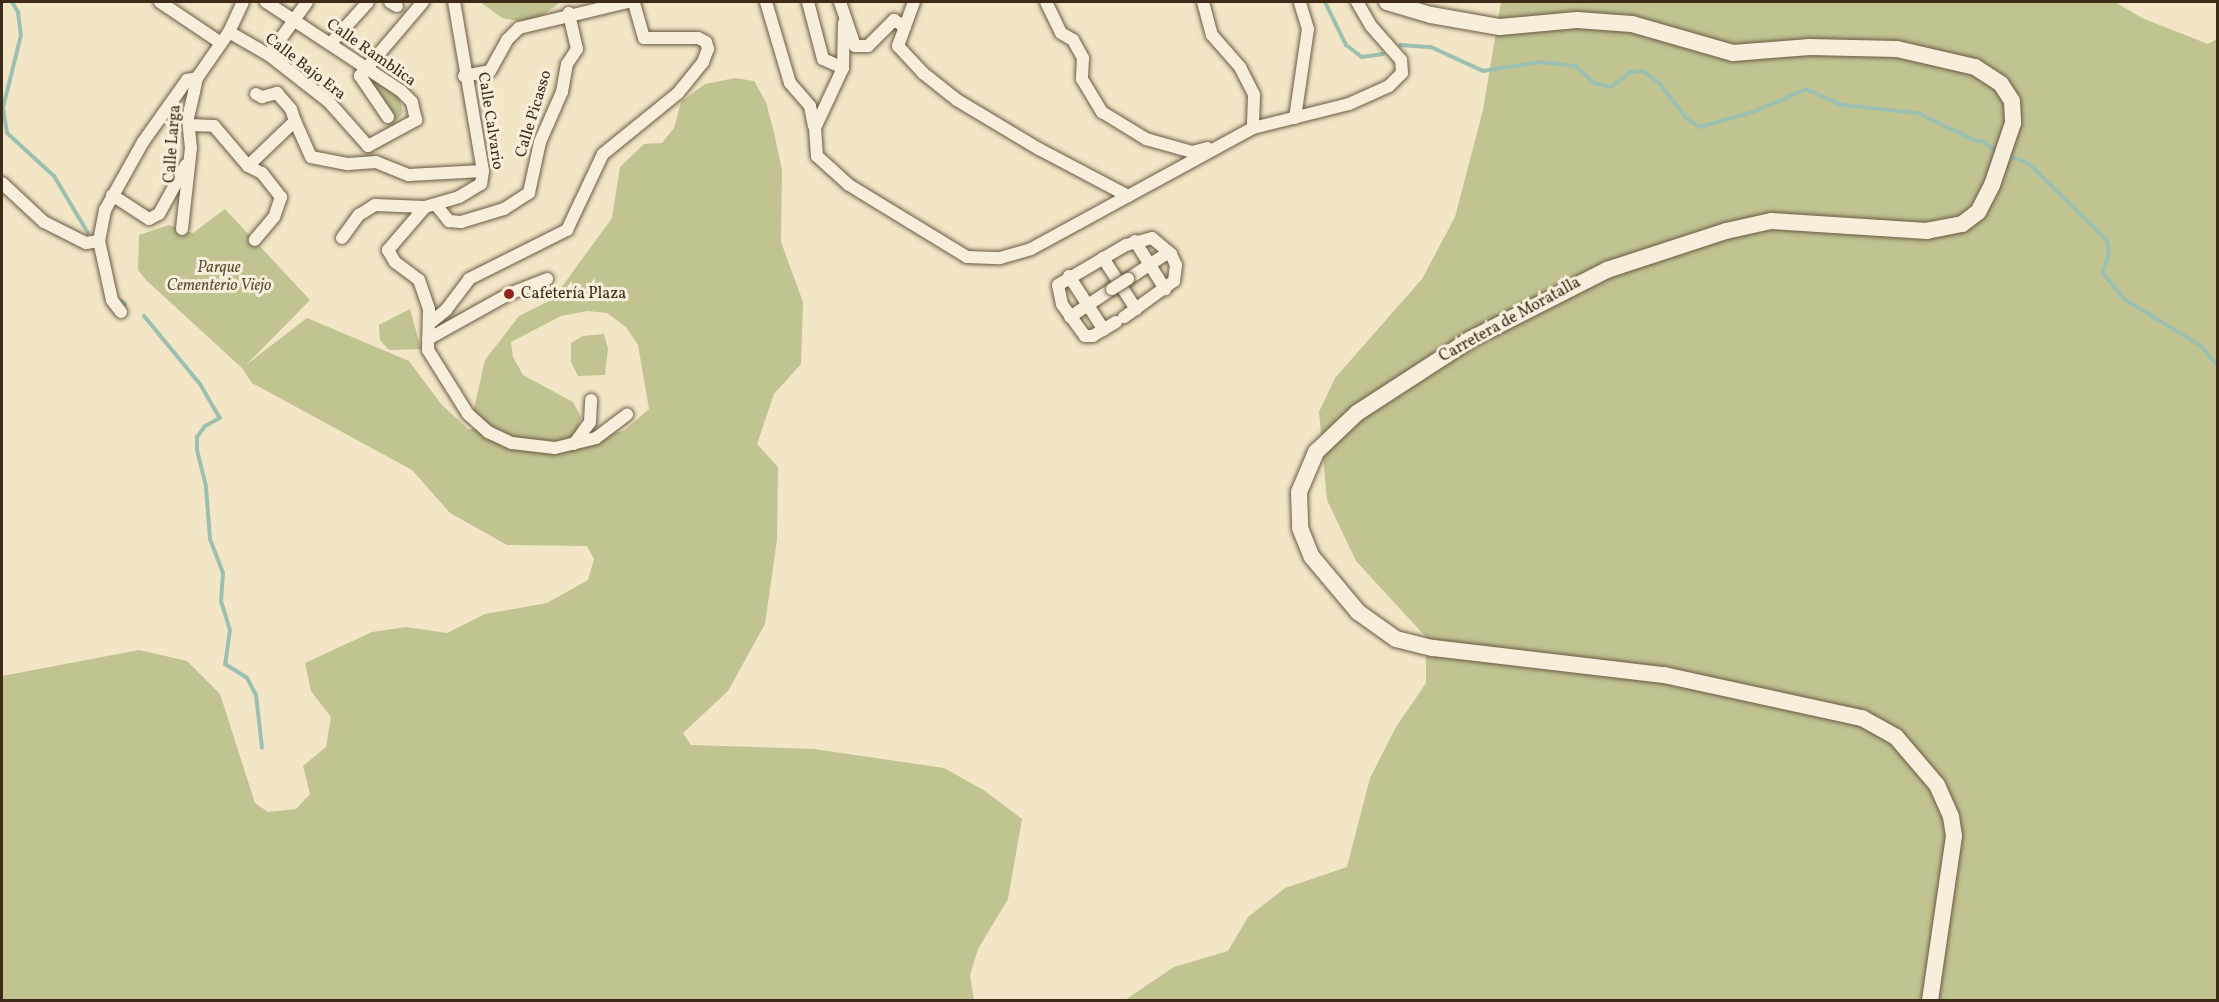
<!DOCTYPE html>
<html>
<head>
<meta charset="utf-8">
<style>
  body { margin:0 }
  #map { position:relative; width:2219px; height:1002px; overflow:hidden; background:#f2e6c7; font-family:Vollkorn,serif }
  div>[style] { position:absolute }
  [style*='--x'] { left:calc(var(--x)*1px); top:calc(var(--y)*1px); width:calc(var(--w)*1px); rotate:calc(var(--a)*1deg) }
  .green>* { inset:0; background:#c1c391 }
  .stream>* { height:4px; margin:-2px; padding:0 2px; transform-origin:2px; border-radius:2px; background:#9cc0b0 }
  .roads { filter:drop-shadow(0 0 2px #6a5943) drop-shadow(0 0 2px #6a5943) }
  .minor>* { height:12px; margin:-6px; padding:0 6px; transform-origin:6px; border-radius:6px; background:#f7efdb }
  .secondary>* { height:16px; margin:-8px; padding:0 8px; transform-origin:8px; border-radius:8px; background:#f7efdb }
  .bridges { filter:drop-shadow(0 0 2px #6a5943) drop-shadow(0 0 2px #6a5943) }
  .minor-bridge>* { height:12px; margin:-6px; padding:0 6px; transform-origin:6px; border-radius:6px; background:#f7efdb }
  .dots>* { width:16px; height:16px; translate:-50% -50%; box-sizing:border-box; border:3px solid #f7efdb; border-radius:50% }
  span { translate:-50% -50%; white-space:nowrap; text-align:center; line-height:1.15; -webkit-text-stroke:6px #f7efdb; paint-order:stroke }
  .street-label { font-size:16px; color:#3d2a17 }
  .park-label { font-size:16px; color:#5e5036; font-style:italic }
  .poi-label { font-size:16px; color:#3d2a17 }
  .left { translate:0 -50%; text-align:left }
  .frame { position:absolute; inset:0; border:3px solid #3d2a17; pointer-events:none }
</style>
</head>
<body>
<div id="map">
  <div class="green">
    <div style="clip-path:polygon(480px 2px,561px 2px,537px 19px,519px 21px,502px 18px)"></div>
    <div style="clip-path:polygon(1501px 2px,2115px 2px,2142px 18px,2208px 44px,2217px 39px,2217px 1000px,1125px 1000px,1174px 967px,1228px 951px,1248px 917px,1285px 888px,1347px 867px,1370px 778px,1396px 727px,1426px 683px,1426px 637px,1356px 561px,1327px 500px,1319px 412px,1335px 378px,1422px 279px,1455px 217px,1483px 110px)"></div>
    <div style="clip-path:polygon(evenodd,735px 78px,754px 81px,766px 102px,774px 133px,782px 170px,781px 242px,803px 302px,801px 364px,774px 394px,757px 444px,778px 467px,777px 540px,765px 624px,728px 691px,683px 733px,691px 745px,814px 749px,944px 768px,985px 791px,1022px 819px,1008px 899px,978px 949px,970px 975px,974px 1000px,2px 1000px,2px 676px,139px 650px,187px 661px,220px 694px,255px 803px,268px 812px,296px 809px,310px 794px,303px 766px,326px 747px,331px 717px,311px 691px,305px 663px,372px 632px,406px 627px,447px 633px,485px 614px,547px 603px,588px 580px,594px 559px,587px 546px,507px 545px,450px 513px,412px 470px,252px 383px,242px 368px,146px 280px,138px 270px,139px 235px,169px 225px,193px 233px,225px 209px,310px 300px,246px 365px,307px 318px,409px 361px,441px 404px,468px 429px,474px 429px,478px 424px,474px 409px,485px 360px,519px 316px,553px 299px,612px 218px,620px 167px,644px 144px,662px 143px,674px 128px,681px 102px,705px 84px,735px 78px,587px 311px,607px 313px,626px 327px,638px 345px,649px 409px,625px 430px,574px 444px,581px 417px,573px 402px,523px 375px,513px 357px,511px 342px,561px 316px,587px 311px)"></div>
    <div style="clip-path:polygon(374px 80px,399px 95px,403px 113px,396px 121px,368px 84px)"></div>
    <div style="clip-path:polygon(410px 309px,421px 349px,389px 350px,380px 340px,379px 325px)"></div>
    <div style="clip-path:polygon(604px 334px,608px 349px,605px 375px,578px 376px,571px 362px,571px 343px,583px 336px)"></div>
  </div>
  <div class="stream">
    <div style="--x:12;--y:2;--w:12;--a:59"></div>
    <div style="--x:18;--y:12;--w:23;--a:83"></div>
    <div style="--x:21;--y:35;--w:75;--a:103.9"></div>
    <div style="--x:3;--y:108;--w:25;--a:81"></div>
    <div style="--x:7;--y:133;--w:64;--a:42.5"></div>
    <div style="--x:54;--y:176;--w:66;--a:59.2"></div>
    <div style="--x:1325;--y:2;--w:48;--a:64"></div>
    <div style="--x:1346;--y:45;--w:20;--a:37"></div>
    <div style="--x:1362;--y:57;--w:21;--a:-8"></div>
    <div style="--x:1400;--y:45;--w:31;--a:4"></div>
    <div style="--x:1431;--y:47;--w:57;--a:24.8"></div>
    <div style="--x:1483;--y:71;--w:57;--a:-9.1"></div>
    <div style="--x:1539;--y:62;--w:37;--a:6"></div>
    <div style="--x:1576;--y:66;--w:25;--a:43"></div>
    <div style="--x:1594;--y:83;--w:17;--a:13"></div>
    <div style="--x:1611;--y:87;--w:25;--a:-37"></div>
    <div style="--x:1631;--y:72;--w:12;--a:-5"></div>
    <div style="--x:1643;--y:71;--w:21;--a:37"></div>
    <div style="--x:1660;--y:84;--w:44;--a:52.4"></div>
    <div style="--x:1687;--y:119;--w:15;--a:32"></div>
    <div style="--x:1700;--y:127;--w:58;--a:-15.9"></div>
    <div style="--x:1756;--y:111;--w:55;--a:-23.7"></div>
    <div style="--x:1806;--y:89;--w:39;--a:24"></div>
    <div style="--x:1842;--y:105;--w:76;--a:6"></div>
    <div style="--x:1918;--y:113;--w:64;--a:25.8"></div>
    <div style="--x:1976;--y:141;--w:7;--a:0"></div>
    <div style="--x:1983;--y:141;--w:18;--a:38"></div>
    <div style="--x:2007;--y:155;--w:22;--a:21"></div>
    <div style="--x:2028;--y:163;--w:110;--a:44.3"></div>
    <div style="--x:2107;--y:240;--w:14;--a:82"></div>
    <div style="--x:2109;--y:254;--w:20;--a:108"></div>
    <div style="--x:2103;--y:273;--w:33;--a:51"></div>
    <div style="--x:2124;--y:299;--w:90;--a:31.4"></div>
    <div style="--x:2201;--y:346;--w:26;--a:50"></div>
    <div style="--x:121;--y:301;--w:5;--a:37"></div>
    <div style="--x:144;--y:316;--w:88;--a:50.5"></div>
    <div style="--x:200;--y:384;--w:39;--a:60"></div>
    <div style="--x:220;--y:418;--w:17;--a:152"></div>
    <div style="--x:205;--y:426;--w:14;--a:126"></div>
    <div style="--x:197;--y:437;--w:13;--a:90"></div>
    <div style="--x:197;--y:450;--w:38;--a:76"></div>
    <div style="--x:206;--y:487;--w:52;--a:85.6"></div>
    <div style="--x:210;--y:539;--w:36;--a:69"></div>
    <div style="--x:223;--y:573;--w:28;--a:94"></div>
    <div style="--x:221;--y:601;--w:30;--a:73"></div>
    <div style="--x:230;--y:630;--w:34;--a:98"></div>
    <div style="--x:225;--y:664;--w:26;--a:32"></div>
    <div style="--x:247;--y:678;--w:19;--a:62"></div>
    <div style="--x:256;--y:695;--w:53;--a:83.5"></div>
  </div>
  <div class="roads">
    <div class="minor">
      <div style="--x:160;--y:2;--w:73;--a:33.9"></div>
      <div style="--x:390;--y:2;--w:8;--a:30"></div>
      <div style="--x:766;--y:2;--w:84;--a:73.5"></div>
      <div style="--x:790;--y:83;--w:30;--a:49"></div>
      <div style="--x:810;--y:106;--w:20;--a:79"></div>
      <div style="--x:808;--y:2;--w:59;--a:75.3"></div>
      <div style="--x:823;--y:59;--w:22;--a:24"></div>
      <div style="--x:840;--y:2;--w:46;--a:71.2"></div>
      <div style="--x:855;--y:46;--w:13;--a:0"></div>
      <div style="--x:868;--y:46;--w:37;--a:-45"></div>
      <div style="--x:894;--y:20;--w:13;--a:32"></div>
      <div style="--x:914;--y:2;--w:47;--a:110"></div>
      <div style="--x:898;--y:46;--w:37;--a:47"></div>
      <div style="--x:923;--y:73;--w:43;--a:38.5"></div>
      <div style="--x:957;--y:100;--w:96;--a:30.9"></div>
      <div style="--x:1039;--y:149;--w:101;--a:27.8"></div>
      <div style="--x:1046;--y:2;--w:34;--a:64"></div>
      <div style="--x:1061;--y:33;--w:14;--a:30"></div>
      <div style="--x:1073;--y:40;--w:21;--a:61"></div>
      <div style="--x:1083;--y:58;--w:21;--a:93"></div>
      <div style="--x:1082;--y:79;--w:39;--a:59"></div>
      <div style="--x:1102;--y:112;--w:52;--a:31.5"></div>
      <div style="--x:1146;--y:139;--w:48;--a:15.8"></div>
      <div style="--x:1192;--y:152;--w:16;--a:-14"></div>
      <div style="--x:1203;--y:2;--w:34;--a:75"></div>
      <div style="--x:1212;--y:35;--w:43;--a:48.8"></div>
      <div style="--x:1240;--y:67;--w:31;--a:63"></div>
      <div style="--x:1254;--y:95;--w:33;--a:92"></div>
      <div style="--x:844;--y:23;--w:45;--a:91.3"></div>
      <div style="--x:843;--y:68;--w:66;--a:115"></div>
      <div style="--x:815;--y:128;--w:28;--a:86"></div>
      <div style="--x:817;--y:156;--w:43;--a:42.2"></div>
      <div style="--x:849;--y:185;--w:138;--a:31.4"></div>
      <div style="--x:967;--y:257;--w:33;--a:2"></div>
      <div style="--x:1000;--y:258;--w:32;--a:-16"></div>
      <div style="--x:1031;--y:249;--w:253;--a:-28.6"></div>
      <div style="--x:1253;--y:128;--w:99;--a:-14"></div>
      <div style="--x:1349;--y:104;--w:44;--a:-24.2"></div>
      <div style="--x:1389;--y:86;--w:18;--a:-45"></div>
      <div style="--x:1402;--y:73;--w:13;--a:-94"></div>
      <div style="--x:1401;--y:60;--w:45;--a:-131.4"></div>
      <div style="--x:1371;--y:26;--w:28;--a:-120"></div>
      <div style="--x:229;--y:32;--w:46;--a:29.9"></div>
      <div style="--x:269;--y:55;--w:76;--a:38.1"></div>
      <div style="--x:329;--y:102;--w:59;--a:48.4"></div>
      <div style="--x:368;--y:146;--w:55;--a:-28.4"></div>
      <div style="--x:416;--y:120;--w:18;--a:-103"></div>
      <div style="--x:412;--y:102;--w:16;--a:-135"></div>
      <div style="--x:401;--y:91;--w:162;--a:-146.6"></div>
      <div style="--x:331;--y:43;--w:55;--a:-47.9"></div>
      <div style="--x:269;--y:55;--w:65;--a:-54.4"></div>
      <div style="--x:464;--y:76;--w:26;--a:-11"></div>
      <div style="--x:490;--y:71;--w:35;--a:-61"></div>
      <div style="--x:507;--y:40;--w:17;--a:-45"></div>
      <div style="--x:519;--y:28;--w:111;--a:-13.5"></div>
      <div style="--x:256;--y:94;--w:7;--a:27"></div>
      <div style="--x:262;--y:97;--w:16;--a:-15"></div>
      <div style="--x:277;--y:93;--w:21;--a:49"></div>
      <div style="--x:291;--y:109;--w:13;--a:72"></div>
      <div style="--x:388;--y:117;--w:50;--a:-124.3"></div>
      <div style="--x:360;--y:76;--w:97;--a:-49.6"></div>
      <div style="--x:1295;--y:118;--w:90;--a:-81.7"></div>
      <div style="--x:1308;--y:29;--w:28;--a:-107"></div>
      <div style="--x:189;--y:125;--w:25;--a:2"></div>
      <div style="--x:214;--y:126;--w:52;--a:49.6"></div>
      <div style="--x:248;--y:166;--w:16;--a:27"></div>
      <div style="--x:262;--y:173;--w:31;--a:52"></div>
      <div style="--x:281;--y:197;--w:21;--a:109"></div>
      <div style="--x:274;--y:217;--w:30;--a:130"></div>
      <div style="--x:248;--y:166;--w:65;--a:-43.8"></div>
      <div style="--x:295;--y:121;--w:39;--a:66"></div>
      <div style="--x:311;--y:157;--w:38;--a:11"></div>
      <div style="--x:348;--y:164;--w:28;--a:-4"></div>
      <div style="--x:376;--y:162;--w:35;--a:22"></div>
      <div style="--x:409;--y:175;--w:74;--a:-3.1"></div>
      <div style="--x:2;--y:183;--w:57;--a:42.9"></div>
      <div style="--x:44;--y:222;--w:47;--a:26.6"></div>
      <div style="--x:86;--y:243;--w:13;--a:-9"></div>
      <div style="--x:112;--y:195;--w:44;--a:33"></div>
      <div style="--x:149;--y:219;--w:11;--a:-27"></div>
      <div style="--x:159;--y:214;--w:56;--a:-61.1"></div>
      <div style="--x:436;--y:205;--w:21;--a:51"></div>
      <div style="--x:449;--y:221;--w:12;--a:5"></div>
      <div style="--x:461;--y:222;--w:45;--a:-16.8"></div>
      <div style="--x:504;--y:209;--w:30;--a:-33"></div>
      <div style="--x:529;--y:193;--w:52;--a:-77.8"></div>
      <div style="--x:540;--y:142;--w:55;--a:-66.3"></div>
      <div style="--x:562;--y:92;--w:28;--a:-80"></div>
      <div style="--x:567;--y:64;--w:18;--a:-56"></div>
      <div style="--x:577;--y:49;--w:37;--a:-103"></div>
      <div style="--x:425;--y:207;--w:57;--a:130.7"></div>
      <div style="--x:388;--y:250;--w:14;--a:60"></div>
      <div style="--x:395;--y:262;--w:30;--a:37"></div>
      <div style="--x:419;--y:280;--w:31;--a:71"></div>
      <div style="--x:429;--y:309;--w:41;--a:91.4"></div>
      <div style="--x:428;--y:350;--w:75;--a:58"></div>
      <div style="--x:468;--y:414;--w:27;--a:42"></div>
      <div style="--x:488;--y:432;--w:26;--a:25"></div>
      <div style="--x:512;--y:443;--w:43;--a:6.6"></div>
      <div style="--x:555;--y:448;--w:42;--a:-13.7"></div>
      <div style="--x:596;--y:438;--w:39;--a:-37"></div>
      <div style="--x:182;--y:229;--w:81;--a:-83.7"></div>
      <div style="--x:191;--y:148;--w:30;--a:-96"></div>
      <div style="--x:188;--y:118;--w:27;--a:-77"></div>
      <div style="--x:194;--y:92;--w:14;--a:-78"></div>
      <div style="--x:197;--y:78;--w:56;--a:-55.2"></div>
      <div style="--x:229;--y:32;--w:33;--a:-65"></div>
      <div style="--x:342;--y:238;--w:29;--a:-54"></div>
      <div style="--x:359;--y:215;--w:19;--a:-32"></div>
      <div style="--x:375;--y:205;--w:50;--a:2.3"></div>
      <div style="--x:425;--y:207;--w:35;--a:-16"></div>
      <div style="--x:459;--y:197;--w:26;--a:-31"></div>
      <div style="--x:481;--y:184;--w:13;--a:-81"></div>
      <div style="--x:483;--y:171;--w:171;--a:-99.7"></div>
      <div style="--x:1135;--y:241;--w:57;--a:58"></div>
      <div style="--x:1103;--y:258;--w:61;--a:57.1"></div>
      <div style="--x:1069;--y:276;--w:64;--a:57.1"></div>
      <div style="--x:1128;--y:279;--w:49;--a:-33.4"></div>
      <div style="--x:121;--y:312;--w:15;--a:-127"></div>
      <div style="--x:112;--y:300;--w:60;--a:-102.4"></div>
      <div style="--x:99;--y:241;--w:32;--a:-79"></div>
      <div style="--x:105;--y:210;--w:78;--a:-60.8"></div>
      <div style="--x:143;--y:142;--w:76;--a:-54.6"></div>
      <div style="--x:187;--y:80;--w:10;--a:-11"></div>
      <div style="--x:1070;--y:317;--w:50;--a:-33.7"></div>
      <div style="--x:1116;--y:322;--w:27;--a:149"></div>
      <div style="--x:1093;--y:336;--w:8;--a:180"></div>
      <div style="--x:1085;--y:336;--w:39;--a:-126"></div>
      <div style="--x:1062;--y:304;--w:19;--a:-102"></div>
      <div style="--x:1058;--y:285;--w:79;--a:-30.5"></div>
      <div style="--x:1126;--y:245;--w:27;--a:-15"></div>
      <div style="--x:1152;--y:238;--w:25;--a:40"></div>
      <div style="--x:1171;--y:254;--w:12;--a:66"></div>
      <div style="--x:1176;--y:265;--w:16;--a:97"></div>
      <div style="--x:1174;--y:281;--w:62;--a:144.2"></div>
      <div style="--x:430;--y:323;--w:21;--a:-39"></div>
      <div style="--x:446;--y:310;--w:39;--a:-53"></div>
      <div style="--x:469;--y:279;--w:110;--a:-26.6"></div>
      <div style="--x:567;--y:230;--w:84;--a:-64.7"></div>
      <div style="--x:603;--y:154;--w:97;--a:-39.1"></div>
      <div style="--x:678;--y:93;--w:40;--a:-51"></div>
      <div style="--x:703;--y:62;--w:14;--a:-69"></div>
      <div style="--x:708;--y:49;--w:7;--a:-106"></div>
      <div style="--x:706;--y:42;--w:9;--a:-153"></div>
      <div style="--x:698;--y:38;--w:54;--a:180"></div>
      <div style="--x:644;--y:38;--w:37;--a:-106"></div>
      <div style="--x:428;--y:339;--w:93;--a:-29.1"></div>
      <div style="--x:509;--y:294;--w:41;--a:-21.5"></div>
      <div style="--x:574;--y:444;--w:27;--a:-54"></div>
      <div style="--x:590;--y:422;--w:22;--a:-87"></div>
    </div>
    <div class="secondary">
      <div style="--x:1387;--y:2;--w:46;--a:16.5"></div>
      <div style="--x:1431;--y:15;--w:70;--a:9.9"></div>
      <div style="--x:1500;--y:27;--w:77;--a:-5.2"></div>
      <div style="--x:1577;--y:20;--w:55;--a:4.2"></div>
      <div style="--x:1632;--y:24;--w:105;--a:16"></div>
      <div style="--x:1733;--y:53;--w:77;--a:-4.5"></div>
      <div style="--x:1810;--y:47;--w:87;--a:1.3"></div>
      <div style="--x:1897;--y:49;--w:80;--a:13"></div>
      <div style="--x:1975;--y:67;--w:31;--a:33"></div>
      <div style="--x:2001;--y:84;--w:20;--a:57"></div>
      <div style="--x:2012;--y:101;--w:22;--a:87"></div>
      <div style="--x:2013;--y:123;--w:65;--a:108.7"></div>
      <div style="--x:1992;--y:185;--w:30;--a:117"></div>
      <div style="--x:1978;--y:212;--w:20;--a:143"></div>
      <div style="--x:1962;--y:224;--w:36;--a:169"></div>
      <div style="--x:1927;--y:231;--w:156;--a:-176.3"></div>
      <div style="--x:1771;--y:221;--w:46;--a:167.5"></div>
      <div style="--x:1726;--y:231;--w:125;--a:161.9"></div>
      <div style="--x:1607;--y:270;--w:153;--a:153.1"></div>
      <div style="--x:1471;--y:339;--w:136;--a:147"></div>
      <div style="--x:1357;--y:413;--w:57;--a:136.4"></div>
      <div style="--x:1316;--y:452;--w:43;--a:113"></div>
      <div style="--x:1299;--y:492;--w:36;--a:88"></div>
      <div style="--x:1300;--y:528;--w:31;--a:68"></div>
      <div style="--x:1312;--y:557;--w:72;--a:50.1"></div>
      <div style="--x:1358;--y:612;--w:47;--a:35.4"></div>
      <div style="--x:1396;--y:639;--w:38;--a:14"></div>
      <div style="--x:1433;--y:648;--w:233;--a:6.7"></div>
      <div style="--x:1664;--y:675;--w:203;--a:12.3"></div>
      <div style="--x:1862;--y:718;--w:39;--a:29"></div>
      <div style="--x:1896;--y:737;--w:63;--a:49.5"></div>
      <div style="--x:1937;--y:785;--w:35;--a:66"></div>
      <div style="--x:1951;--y:817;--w:19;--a:81"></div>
      <div style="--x:1954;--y:836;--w:166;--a:98.3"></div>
    </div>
  </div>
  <div class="bridges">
    <div class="minor-bridge">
      <div style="--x:1112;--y:289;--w:19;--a:-32"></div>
    </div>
  </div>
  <div class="dots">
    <div style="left:509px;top:294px;background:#8f2418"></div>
  </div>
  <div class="street-label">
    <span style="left:371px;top:53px;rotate:35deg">Calle Ramblica</span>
    <span style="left:305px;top:67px;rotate:38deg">Calle Bajo Era</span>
    <span style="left:534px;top:114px;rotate:-73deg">Calle Picasso</span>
    <span style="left:490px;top:121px;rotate:81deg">Calle Calvario</span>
    <span style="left:173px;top:144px;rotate:-86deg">Calle Larga</span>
    <span style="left:1510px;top:320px;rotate:-29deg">Carretera de Moratalla</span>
  </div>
  <div class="park-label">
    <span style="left:219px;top:277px">Parque<br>Cementerio Viejo</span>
  </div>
  <div class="poi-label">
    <span class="left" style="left:521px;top:294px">Cafetería Plaza</span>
  </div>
  <div class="frame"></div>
</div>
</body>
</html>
